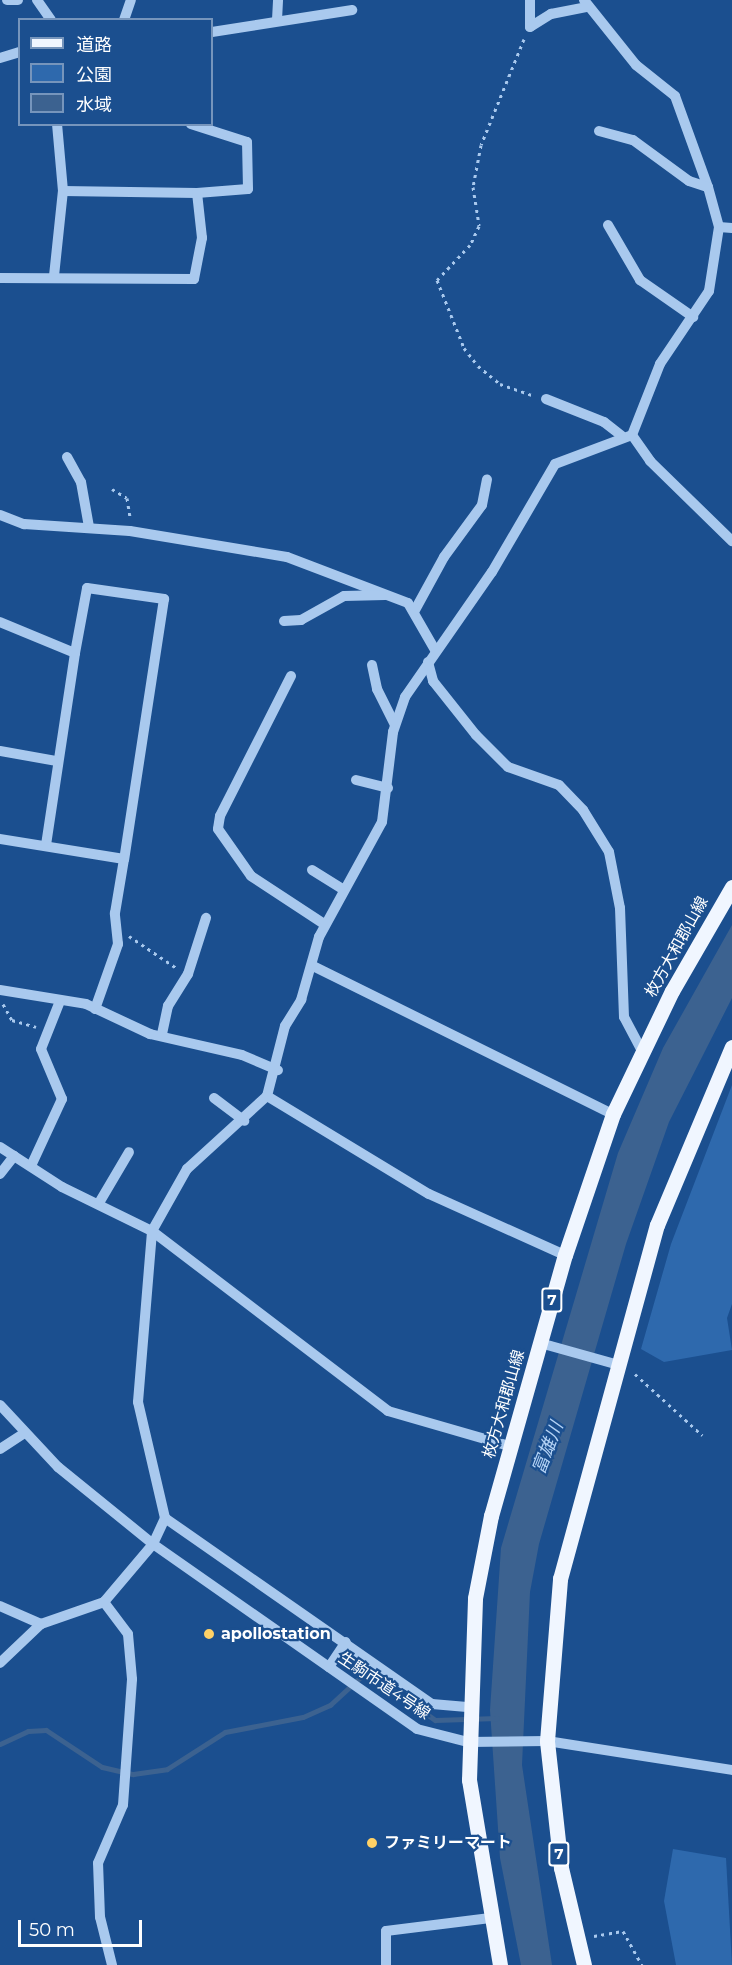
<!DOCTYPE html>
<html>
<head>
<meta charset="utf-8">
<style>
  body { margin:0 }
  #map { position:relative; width:732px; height:1965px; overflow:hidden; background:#1b4f8f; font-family:Montserrat,"Noto Sans JP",sans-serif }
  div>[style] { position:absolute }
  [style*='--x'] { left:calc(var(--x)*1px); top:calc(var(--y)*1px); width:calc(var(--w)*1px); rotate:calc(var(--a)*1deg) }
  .green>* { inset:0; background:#2e69ad }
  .water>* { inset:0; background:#3c6290 }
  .stream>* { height:5px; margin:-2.5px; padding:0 2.5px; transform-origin:2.5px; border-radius:2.5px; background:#3c6290 }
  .path>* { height:3px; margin-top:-1.5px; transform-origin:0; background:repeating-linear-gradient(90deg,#a9c9ee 0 3px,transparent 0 7.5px) }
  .minor>* { height:10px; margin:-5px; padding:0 5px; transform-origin:5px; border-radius:5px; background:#a9c9ee }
  .major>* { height:15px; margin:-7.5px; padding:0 7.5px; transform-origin:7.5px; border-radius:7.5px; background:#f0f6ff }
  .dots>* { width:16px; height:16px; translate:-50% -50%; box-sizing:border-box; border:3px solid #1b4f8f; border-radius:50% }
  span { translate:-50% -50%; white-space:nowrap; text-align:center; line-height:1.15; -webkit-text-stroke:4.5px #1b4f8f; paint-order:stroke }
  .shield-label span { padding:2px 4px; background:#1b4f8f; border:2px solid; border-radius:4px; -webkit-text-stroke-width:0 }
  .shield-label { font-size:15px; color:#fff; font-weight:700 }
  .street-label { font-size:16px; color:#fff }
  .poi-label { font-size:16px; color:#fff; font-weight:700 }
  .left { translate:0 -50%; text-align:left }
  .water-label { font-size:18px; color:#b5d3f5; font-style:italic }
  .legend { position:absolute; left:18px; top:18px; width:195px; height:108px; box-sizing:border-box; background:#1b4f8f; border:2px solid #7695bc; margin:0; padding:8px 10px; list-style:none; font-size:18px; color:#fff }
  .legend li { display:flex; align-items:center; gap:12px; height:30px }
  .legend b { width:30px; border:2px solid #7695bc }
  .scale { position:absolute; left:18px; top:1920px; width:124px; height:27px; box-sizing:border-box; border:3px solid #fff; border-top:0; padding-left:8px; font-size:18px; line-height:21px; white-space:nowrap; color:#fff; -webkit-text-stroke:4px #1b4f8f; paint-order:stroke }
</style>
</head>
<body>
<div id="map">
  <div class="green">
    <div style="clip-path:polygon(732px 1085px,732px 1304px,727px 1318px,732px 1350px,664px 1362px,641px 1349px,671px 1244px)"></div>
    <div style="clip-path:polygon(673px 1849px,726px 1858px,732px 1965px,676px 1965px,664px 1901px)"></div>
  </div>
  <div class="water">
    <div style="clip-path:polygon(732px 925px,732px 998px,669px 1122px,626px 1244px,539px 1544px,530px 1592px,522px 1765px,552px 1965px,521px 1965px,500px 1858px,490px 1710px,501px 1548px,618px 1153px,663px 1048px)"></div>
  </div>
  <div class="stream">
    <div style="--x:0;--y:1744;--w:31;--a:-25"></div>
    <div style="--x:28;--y:1731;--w:18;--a:-3"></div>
    <div style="--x:46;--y:1730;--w:67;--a:33.5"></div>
    <div style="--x:102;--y:1767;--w:32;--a:13"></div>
    <div style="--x:133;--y:1774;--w:34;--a:-8"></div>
    <div style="--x:167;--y:1769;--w:69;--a:-32.5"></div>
    <div style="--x:225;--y:1732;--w:79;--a:-10.9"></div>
    <div style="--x:303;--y:1717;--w:30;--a:-24"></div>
    <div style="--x:330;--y:1705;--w:50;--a:-42.6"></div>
    <div style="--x:367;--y:1671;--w:84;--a:35.8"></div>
    <div style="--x:435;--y:1720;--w:62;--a:-1.8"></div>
  </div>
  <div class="path">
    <div style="--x:524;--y:39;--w:114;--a:112.1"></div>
    <div style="--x:481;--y:145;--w:43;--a:100.8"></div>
    <div style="--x:473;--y:187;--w:39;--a:81"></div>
    <div style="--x:479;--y:226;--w:21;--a:115"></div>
    <div style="--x:470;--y:245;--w:48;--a:133.3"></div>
    <div style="--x:437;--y:280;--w:73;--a:68.3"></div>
    <div style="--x:464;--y:348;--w:23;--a:52"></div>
    <div style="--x:478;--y:366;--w:28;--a:39"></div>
    <div style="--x:500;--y:384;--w:37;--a:19"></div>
    <div style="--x:112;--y:489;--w:17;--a:31"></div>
    <div style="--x:127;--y:498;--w:19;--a:81"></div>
    <div style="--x:129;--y:936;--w:59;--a:34"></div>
    <div style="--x:3;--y:1004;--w:18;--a:61"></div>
    <div style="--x:12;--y:1020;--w:25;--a:16"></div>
    <div style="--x:635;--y:1374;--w:91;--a:42.3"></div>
    <div style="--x:594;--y:1936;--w:29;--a:-10"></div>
    <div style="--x:623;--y:1931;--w:39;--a:61"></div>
  </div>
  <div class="minor">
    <div style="--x:7;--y:0;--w:11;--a:0"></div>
    <div style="--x:37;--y:0;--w:24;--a:55"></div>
    <div style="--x:530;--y:0;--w:27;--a:90"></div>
    <div style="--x:584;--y:0;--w:83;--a:51.3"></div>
    <div style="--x:636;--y:65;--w:50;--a:38.5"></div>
    <div style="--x:675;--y:96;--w:97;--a:70.1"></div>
    <div style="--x:708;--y:187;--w:41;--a:74.6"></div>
    <div style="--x:719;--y:227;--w:65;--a:98.9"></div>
    <div style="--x:709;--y:291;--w:88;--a:123.9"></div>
    <div style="--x:660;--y:364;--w:76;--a:111.5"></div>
    <div style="--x:632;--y:435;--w:32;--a:55"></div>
    <div style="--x:650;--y:461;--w:115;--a:44.3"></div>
    <div style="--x:124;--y:20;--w:21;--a:-71"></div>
    <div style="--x:277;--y:20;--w:20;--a:-87"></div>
    <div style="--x:530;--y:27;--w:25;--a:-32"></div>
    <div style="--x:551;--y:14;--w:37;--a:-11"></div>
    <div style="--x:212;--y:32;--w:142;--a:-8.9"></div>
    <div style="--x:0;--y:58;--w:21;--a:-17"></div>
    <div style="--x:599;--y:131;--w:35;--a:15"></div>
    <div style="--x:633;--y:140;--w:69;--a:36.2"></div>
    <div style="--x:689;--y:181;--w:20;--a:18"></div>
    <div style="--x:63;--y:191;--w:134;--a:0.9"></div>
    <div style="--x:608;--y:225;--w:64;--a:59.8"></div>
    <div style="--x:640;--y:280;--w:65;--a:34.9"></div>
    <div style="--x:719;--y:227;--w:13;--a:4"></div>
    <div style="--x:54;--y:276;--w:85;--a:-84"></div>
    <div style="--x:63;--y:191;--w:67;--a:-95.1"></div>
    <div style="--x:0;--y:278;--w:194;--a:0.3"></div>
    <div style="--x:194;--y:279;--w:42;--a:-79"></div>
    <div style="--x:202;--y:238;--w:45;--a:-96.3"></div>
    <div style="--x:197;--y:193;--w:51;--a:-4.5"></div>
    <div style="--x:248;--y:189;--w:47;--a:-91.2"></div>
    <div style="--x:247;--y:142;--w:59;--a:-162.2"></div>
    <div style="--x:546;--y:399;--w:62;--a:21.6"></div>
    <div style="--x:604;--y:422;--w:23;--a:38"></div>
    <div style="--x:67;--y:457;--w:29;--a:61"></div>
    <div style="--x:81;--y:482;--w:46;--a:79.9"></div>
    <div style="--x:0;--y:515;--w:26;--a:21"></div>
    <div style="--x:24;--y:524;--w:106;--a:3.8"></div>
    <div style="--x:130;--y:531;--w:159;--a:9.4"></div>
    <div style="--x:287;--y:557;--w:129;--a:20.8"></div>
    <div style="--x:408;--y:603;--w:54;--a:60.1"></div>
    <div style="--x:415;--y:610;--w:60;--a:-61.3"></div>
    <div style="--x:444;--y:557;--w:64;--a:-53.8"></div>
    <div style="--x:482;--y:505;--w:26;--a:-79"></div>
    <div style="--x:284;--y:621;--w:17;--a:-3"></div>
    <div style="--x:301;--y:620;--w:49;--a:-29.2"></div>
    <div style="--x:344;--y:596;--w:41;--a:-1.4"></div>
    <div style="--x:0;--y:622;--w:81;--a:22.5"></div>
    <div style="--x:75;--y:653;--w:66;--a:-79.5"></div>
    <div style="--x:87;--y:588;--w:78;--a:8.1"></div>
    <div style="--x:164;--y:599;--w:263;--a:98.7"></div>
    <div style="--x:124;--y:859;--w:126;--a:-170.8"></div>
    <div style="--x:428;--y:662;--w:20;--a:75"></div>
    <div style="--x:433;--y:681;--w:69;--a:51.5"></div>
    <div style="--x:476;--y:735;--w:45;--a:45"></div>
    <div style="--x:508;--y:767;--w:54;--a:19.4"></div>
    <div style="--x:559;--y:785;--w:35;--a:46"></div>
    <div style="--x:583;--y:810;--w:49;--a:58.2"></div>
    <div style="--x:609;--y:852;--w:57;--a:78.9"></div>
    <div style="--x:620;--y:908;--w:109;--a:87.9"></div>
    <div style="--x:624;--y:1017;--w:38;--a:62"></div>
    <div style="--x:372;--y:665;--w:25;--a:78"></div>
    <div style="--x:377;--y:689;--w:40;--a:63.4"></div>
    <div style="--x:291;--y:676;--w:157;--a:116.9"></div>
    <div style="--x:220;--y:816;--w:13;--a:99"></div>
    <div style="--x:218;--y:829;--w:57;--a:54.9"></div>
    <div style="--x:251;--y:876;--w:87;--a:33.3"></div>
    <div style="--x:0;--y:751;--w:58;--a:10"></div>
    <div style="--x:356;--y:780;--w:33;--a:14"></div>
    <div style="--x:46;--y:845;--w:194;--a:-81.4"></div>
    <div style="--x:312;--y:870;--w:36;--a:32"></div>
    <div style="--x:313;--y:966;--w:335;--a:26.3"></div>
    <div style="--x:0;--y:990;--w:87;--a:9.2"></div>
    <div style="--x:86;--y:1004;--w:71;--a:25.1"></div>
    <div style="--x:150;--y:1034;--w:94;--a:12.9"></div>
    <div style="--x:242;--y:1055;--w:39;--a:23"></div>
    <div style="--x:95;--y:1009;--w:69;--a:-70.5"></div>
    <div style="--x:118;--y:944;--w:31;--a:-96"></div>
    <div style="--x:115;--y:913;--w:55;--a:-80.5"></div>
    <div style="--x:162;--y:1034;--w:29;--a:-78"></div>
    <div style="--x:168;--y:1006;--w:38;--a:-58"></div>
    <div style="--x:188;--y:974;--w:59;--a:-72.2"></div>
    <div style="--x:267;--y:1096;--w:189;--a:31.2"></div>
    <div style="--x:429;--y:1194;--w:149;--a:24.2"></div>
    <div style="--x:214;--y:1098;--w:38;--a:37"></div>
    <div style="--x:0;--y:1147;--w:74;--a:32.8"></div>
    <div style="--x:62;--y:1187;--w:100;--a:26.1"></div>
    <div style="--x:152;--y:1231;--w:297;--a:37.3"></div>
    <div style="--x:388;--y:1411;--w:126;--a:16.1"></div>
    <div style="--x:31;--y:1166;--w:74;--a:-65.2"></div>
    <div style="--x:62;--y:1099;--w:54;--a:-112.8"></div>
    <div style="--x:41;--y:1049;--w:52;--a:-68.4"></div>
    <div style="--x:0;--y:1174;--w:23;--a:-52"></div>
    <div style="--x:99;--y:1203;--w:59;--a:-59.5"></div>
    <div style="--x:540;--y:1343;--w:78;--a:15.6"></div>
    <div style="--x:0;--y:1405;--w:85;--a:46.9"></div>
    <div style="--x:58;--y:1467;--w:122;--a:39"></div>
    <div style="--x:153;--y:1544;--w:322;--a:35"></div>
    <div style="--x:417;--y:1729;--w:53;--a:14.3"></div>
    <div style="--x:468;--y:1742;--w:79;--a:-0.7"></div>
    <div style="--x:547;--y:1741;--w:187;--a:8.9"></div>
    <div style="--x:0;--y:1449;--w:30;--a:-33"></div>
    <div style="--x:165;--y:1518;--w:325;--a:34.9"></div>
    <div style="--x:432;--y:1704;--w:38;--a:5"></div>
    <div style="--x:0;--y:1606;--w:45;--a:23.7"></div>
    <div style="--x:41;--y:1624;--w:67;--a:-19.2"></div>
    <div style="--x:0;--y:1663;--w:57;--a:-43.6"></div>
    <div style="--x:329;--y:1667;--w:30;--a:-56"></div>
    <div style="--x:112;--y:1965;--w:49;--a:-104"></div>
    <div style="--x:100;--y:1917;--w:54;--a:-92.1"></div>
    <div style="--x:98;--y:1863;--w:63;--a:-66.7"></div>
    <div style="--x:123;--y:1805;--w:126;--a:-85.9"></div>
    <div style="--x:132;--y:1679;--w:45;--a:-95.1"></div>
    <div style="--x:128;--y:1634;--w:40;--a:-127"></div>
    <div style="--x:104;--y:1602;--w:76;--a:-49.8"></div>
    <div style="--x:153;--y:1544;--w:29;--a:-65"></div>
    <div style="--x:165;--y:1518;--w:119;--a:-103.1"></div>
    <div style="--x:138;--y:1402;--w:172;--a:-85.3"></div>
    <div style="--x:152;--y:1231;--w:71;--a:-60.6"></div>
    <div style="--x:187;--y:1169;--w:108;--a:-42.4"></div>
    <div style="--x:267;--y:1096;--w:72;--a:-75.6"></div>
    <div style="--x:285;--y:1026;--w:31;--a:-58"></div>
    <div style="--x:301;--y:1000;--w:66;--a:-74.1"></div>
    <div style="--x:319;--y:937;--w:131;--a:-61.3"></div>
    <div style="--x:382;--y:822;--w:91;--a:-83"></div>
    <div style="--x:393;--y:732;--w:37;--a:-71"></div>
    <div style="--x:405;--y:697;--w:152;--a:-55.2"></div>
    <div style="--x:492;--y:572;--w:125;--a:-59.7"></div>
    <div style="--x:555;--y:464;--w:82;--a:-20.6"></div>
    <div style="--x:386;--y:1965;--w:34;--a:-90"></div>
    <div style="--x:386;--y:1931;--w:105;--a:-7.1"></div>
  </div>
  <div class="major">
    <div style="--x:500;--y:1965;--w:188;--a:-99.5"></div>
    <div style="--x:469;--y:1780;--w:182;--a:-88.1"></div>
    <div style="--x:475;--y:1598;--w:84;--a:-79"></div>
    <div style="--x:491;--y:1516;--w:271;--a:-74.2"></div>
    <div style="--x:565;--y:1255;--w:149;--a:-71.2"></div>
    <div style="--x:613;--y:1114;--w:136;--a:-64.4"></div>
    <div style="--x:672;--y:991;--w:120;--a:-60"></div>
    <div style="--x:584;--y:1965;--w:100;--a:-103.3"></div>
    <div style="--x:561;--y:1868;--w:128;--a:-96.3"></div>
    <div style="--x:547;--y:1741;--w:163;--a:-85.4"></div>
    <div style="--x:560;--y:1579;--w:367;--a:-74.7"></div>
    <div style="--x:657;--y:1225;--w:193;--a:-67.2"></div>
  </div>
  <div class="dots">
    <div style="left:209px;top:1634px;background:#ffd166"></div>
    <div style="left:372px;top:1843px;background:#ffd166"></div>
  </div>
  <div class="shield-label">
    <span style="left:552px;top:1300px">7</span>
    <span style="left:559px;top:1854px">7</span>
  </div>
  <div class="street-label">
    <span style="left:677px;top:947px;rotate:-61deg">枚方大和郡山線</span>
    <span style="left:504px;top:1404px;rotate:-74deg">枚方大和郡山線</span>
    <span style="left:384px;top:1686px;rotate:34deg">生駒市道4号線</span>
  </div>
  <div class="poi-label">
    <span class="left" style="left:221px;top:1634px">apollostation</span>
    <span class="left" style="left:384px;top:1843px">ファミリーマート</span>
  </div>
  <div class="water-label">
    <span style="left:548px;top:1448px;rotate:-69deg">富雄川</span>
  </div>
  <ul class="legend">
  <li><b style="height:8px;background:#f0f6ff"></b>道路</li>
  <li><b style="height:16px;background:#2e69ad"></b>公園</li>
  <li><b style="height:16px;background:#3c6290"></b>水域</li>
  </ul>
  <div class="scale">50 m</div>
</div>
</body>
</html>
